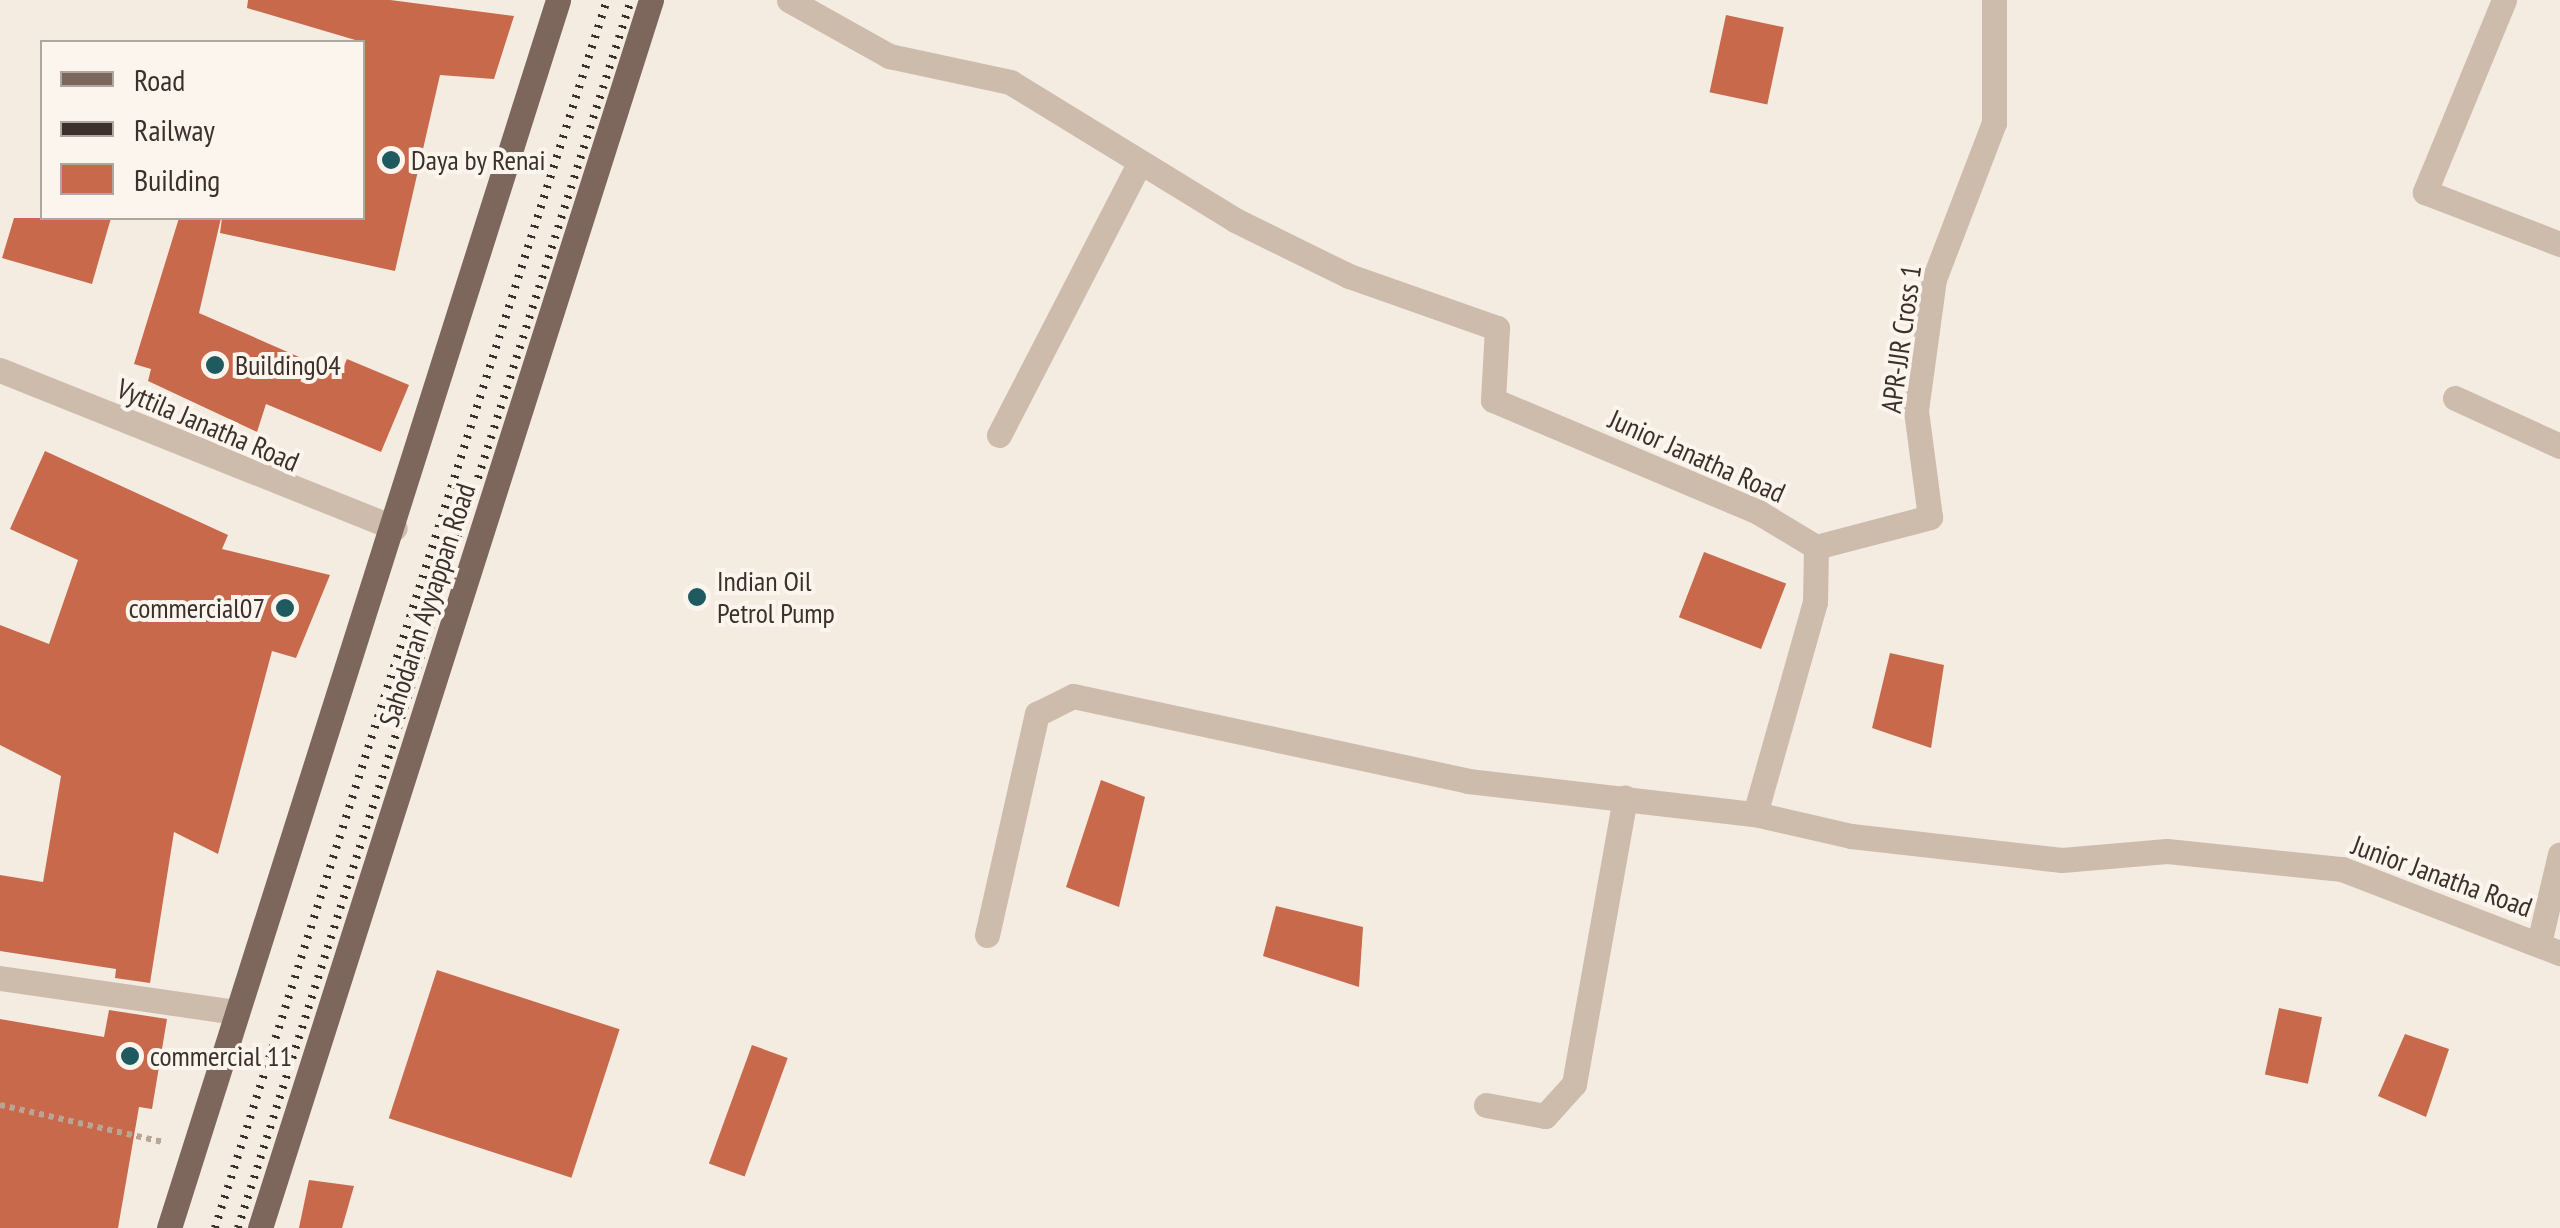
<!DOCTYPE html>
<html>
<head>
<meta charset="utf-8">
<style>
  body { margin:0 }
  #map { position:relative; width:2560px; height:1228px; overflow:hidden; background:#f4ebe1; font-family:"PT Sans Narrow",sans-serif }
  div>[style] { position:absolute }
  [style*='--x'] { left:calc(var(--x)*1px); top:calc(var(--y)*1px); width:calc(var(--w)*1px); rotate:calc(var(--a)*1deg) }
  .building>* { inset:0; background:#c8694b; transform-origin:0 0 }
  .path>* { height:6px; margin-top:-3px; transform-origin:0; background:repeating-linear-gradient(90deg,#b9a596 0 5px,transparent 0 10px) }
  .minor>* { height:25px; margin:-12.5px; padding:0 12.5px; transform-origin:12.5px; border-radius:12.5px; background:#cdbbac }
  .major>* { height:25px; margin:-12.5px; padding:0 12.5px; transform-origin:12.5px; border-radius:12.5px; background:#7d675c }
  .rail>* { height:8px; margin-top:-4px; transform-origin:0; background:repeating-linear-gradient(90deg,#3b302b 0 2.5px,transparent 0 10.5px) }
  .dots>* { width:28px; height:28px; translate:-50% -50%; box-sizing:border-box; border:5px solid #fbf5ee; border-radius:50% }
  span { translate:-50% -50%; white-space:nowrap; text-align:center; line-height:1.15; -webkit-text-stroke:8px #fbf5ee; paint-order:stroke }
  .poi-label { font-size:28px; color:#3b302b }
  .left { translate:0 -50%; text-align:left }
  .right { translate:-100% -50%; text-align:right }
  .street-label { font-size:28px; color:#3b302b }
  .legend { position:absolute; left:40px; top:40px; width:325px; height:180px; box-sizing:border-box; background:#fbf5ee; border:2px solid #aea6a0; margin:0; padding:12px 18px; list-style:none; font-size:30px; color:#3b302b }
  .legend li { display:flex; align-items:center; gap:20px; height:50px }
  .legend b { width:50px; border:2px solid #aea6a0 }
</style>
</head>
<body>
<div id="map">
  <div class="building">
    <div style="clip-path:polygon(248px 0,390px 0,514px 16px,494px 79px,440px 75px,395px 271px,220px 233px,222px 218px,362px 218px,362px 42px,247px 8px)"></div>
    <div style="left:1726px;top:15px;width:59px;height:79px;rotate:12deg"></div>
    <div style="clip-path:polygon(14px 218px,111px 218px,92px 284px,2px 258px)"></div>
    <div style="clip-path:polygon(179px 218px,221px 218px,199px 313px,340px 375px,347px 359px,409px 385px,381px 452px,266px 404px,257px 432px,148px 381px,151px 369px,134px 364px)"></div>
    <div style="clip-path:polygon(45px 451px,228px 535px,222px 549px,330px 575px,296px 658px,272px 651px,218px 854px,174px 832px,150px 983px,115px 978px,116px 969px,0 951px,0 875px,43px 882px,61px 776px,0 745px,0 625px,49px 644px,78px 560px,10px 529px)"></div>
    <div style="left:1704px;top:552px;width:88px;height:70px;rotate:21deg"></div>
    <div style="clip-path:polygon(1890px 653px,1944px 665px,1931px 748px,1872px 728px)"></div>
    <div style="clip-path:polygon(1101px 780px,1145px 797px,1119px 907px,1066px 887px)"></div>
    <div style="clip-path:polygon(1276px 906px,1363px 927px,1359px 987px,1263px 956px)"></div>
    <div style="left:437px;top:970px;width:192px;height:156px;rotate:18deg"></div>
    <div style="left:2279px;top:1008px;width:44px;height:68px;rotate:12deg"></div>
    <div style="clip-path:polygon(109px 1010px,167px 1019px,152px 1109px,139px 1107px,118px 1228px,0 1228px,0 1019px,104px 1037px)"></div>
    <div style="clip-path:polygon(2405px 1034px,2449px 1049px,2426px 1117px,2378px 1096px)"></div>
    <div style="left:752px;top:1045px;width:38px;height:126px;rotate:20deg"></div>
    <div style="clip-path:polygon(309px 1180px,354px 1186px,342px 1228px,299px 1228px)"></div>
  </div>
  <div class="path">
    <div style="--x:0;--y:1105;--w:167;--a:12.8"></div>
  </div>
  <div class="minor">
    <div style="--x:789;--y:0;--w:115;--a:29.2"></div>
    <div style="--x:889;--y:56;--w:124;--a:12.1"></div>
    <div style="--x:1010;--y:82;--w:264;--a:31.5"></div>
    <div style="--x:1235;--y:220;--w:127;--a:26.2"></div>
    <div style="--x:1349;--y:276;--w:157;--a:19.4"></div>
    <div style="--x:1497;--y:328;--w:72;--a:93.2"></div>
    <div style="--x:1493;--y:400;--w:288;--a:22.9"></div>
    <div style="--x:1758;--y:512;--w:68;--a:31.1"></div>
    <div style="--x:1816;--y:547;--w:55;--a:91"></div>
    <div style="--x:1815;--y:602;--w:220;--a:105.8"></div>
    <div style="--x:1755;--y:814;--w:98;--a:12.9"></div>
    <div style="--x:1851;--y:836;--w:212;--a:6.5"></div>
    <div style="--x:2062;--y:860;--w:105;--a:-4.9"></div>
    <div style="--x:2167;--y:851;--w:176;--a:5.9"></div>
    <div style="--x:2342;--y:869;--w:234;--a:21.1"></div>
    <div style="--x:2504;--y:0;--w:208;--a:112.4"></div>
    <div style="--x:2425;--y:192;--w:145;--a:21.1"></div>
    <div style="--x:0;--y:370;--w:425;--a:21.8"></div>
    <div style="--x:2455;--y:398;--w:115;--a:24.6"></div>
    <div style="--x:999;--y:435;--w:305;--a:-62.7"></div>
    <div style="--x:1816;--y:547;--w:118;--a:-14.7"></div>
    <div style="--x:1930;--y:517;--w:108;--a:-97.5"></div>
    <div style="--x:1916;--y:410;--w:132;--a:-82.2"></div>
    <div style="--x:1934;--y:279;--w:167;--a:-69"></div>
    <div style="--x:1994;--y:123;--w:123;--a:-90"></div>
    <div style="--x:987;--y:935;--w:227;--a:-77.3"></div>
    <div style="--x:1037;--y:714;--w:40;--a:-26.6"></div>
    <div style="--x:1073;--y:696;--w:404;--a:12.1"></div>
    <div style="--x:1468;--y:781;--w:289;--a:6.6"></div>
    <div style="--x:2539;--y:943;--w:91;--a:-76.7"></div>
    <div style="--x:0;--y:978;--w:237;--a:8.2"></div>
    <div style="--x:1486;--y:1105;--w:60;--a:10.6"></div>
    <div style="--x:1545;--y:1116;--w:43;--a:-47.8"></div>
    <div style="--x:1574;--y:1084;--w:291;--a:-79.9"></div>
  </div>
  <div class="major">
    <div style="--x:169;--y:1228;--w:1288;--a:-72.42"></div>
    <div style="--x:260;--y:1228;--w:1289;--a:-72.34"></div>
  </div>
  <div class="rail">
    <div style="--x:215;--y:1228;--w:1289;--a:-72.3"></div>
    <div style="--x:238;--y:1228;--w:1289;--a:-72.25"></div>
  </div>
  <div class="dots">
    <div style="left:391px;top:160px;background:#1f5a5e"></div>
    <div style="left:215px;top:365px;background:#1f5a5e"></div>
    <div style="left:697px;top:597px;background:#1f5a5e"></div>
    <div style="left:285px;top:608px;background:#1f5a5e"></div>
    <div style="left:130px;top:1056px;background:#1f5a5e"></div>
  </div>
  <div class="poi-label">
    <span class="left" style="left:411px;top:160px">Daya by Renai</span>
    <span class="left" style="left:235px;top:365px">Building04</span>
    <span class="left" style="left:717px;top:597px">Indian Oil<br>Petrol Pump</span>
    <span class="right" style="left:265px;top:608px">commercial07</span>
    <span class="left" style="left:150px;top:1056px">commercial 11</span>
  </div>
  <div class="street-label">
    <span style="left:1901px;top:339px;rotate:-82deg">APR-JJR Cross 1</span>
    <span style="left:208px;top:425px;rotate:23deg">Vyttila Janatha Road</span>
    <span style="left:1697px;top:456px;rotate:24deg">Junior Janatha Road</span>
    <span style="left:427px;top:605px;rotate:-72deg">Sahodaran Ayyappan Road</span>
    <span style="left:2442px;top:876px;rotate:20deg">Junior Janatha Road</span>
  </div>
  <ul class="legend">
  <li><b style="height:12px;background:#7d675c"></b>Road</li>
  <li><b style="height:12px;background:#3b302b"></b>Railway</li>
  <li><b style="height:28px;background:#c8694b"></b>Building</li>
  </ul>
</div>
</body>
</html>
